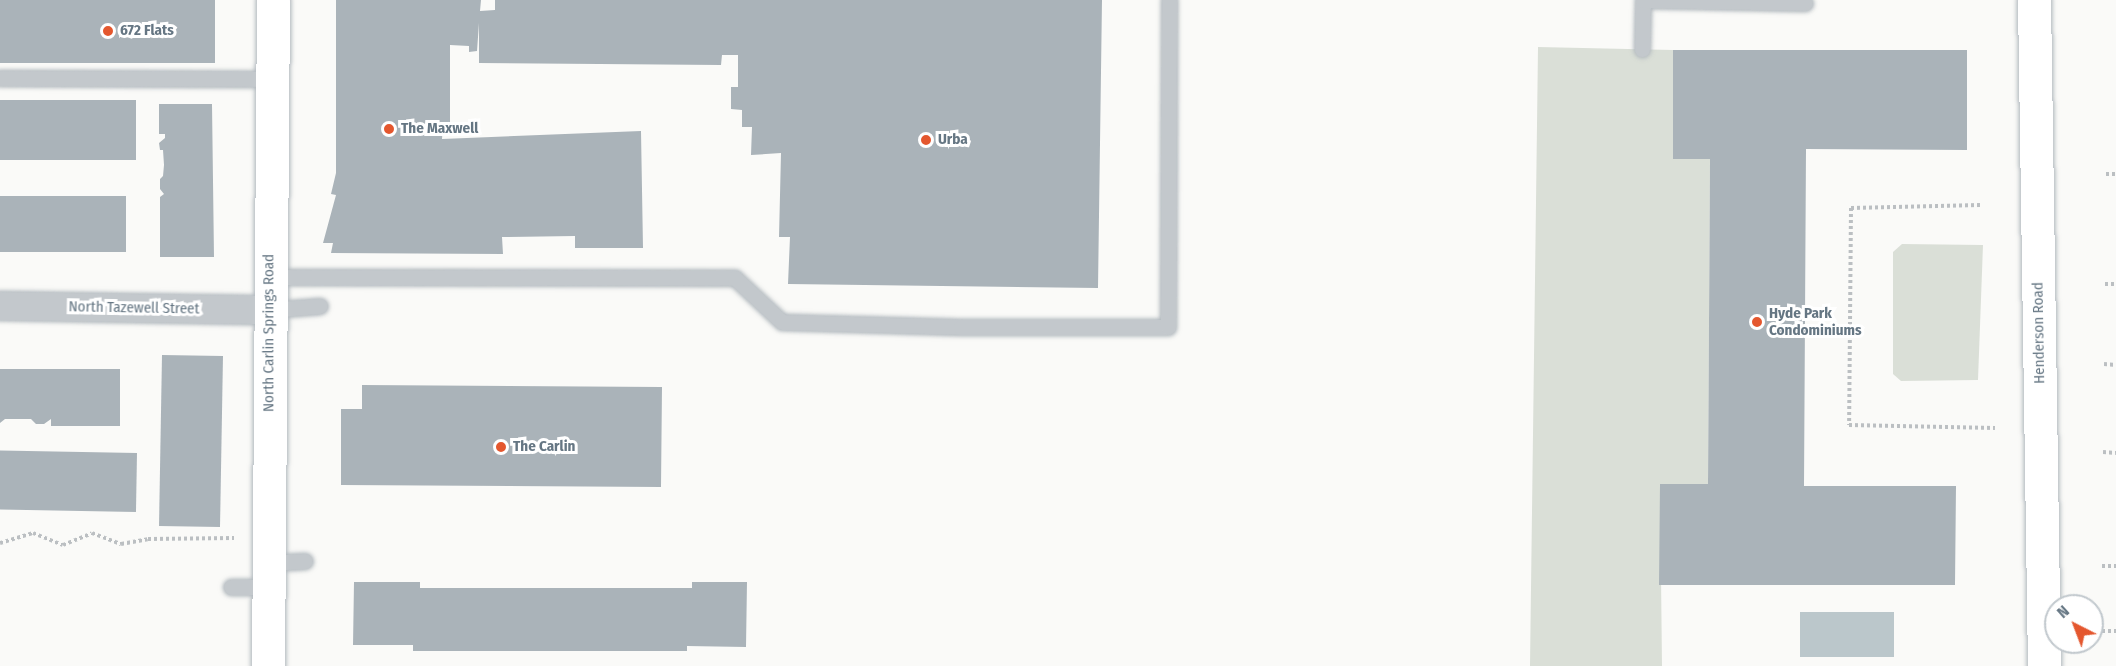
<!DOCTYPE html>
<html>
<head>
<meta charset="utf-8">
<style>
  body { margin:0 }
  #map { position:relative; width:2116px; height:666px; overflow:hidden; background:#fafaf8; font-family:"Fira Sans Condensed",sans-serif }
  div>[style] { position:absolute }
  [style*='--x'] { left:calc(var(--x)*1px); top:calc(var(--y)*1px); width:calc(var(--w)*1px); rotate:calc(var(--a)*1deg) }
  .green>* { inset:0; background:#dadfd7 }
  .water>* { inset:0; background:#bbc7cb; transform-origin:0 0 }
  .building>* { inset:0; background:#aab3b9; transform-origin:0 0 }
  .path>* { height:4px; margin-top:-2px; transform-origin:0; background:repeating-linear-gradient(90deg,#bbbfc2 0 3px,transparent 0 6px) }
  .roads { filter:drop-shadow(0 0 2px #b3babf) drop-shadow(0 0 2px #b3babf) }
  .lane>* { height:15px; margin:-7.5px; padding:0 7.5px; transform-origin:7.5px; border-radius:7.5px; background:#c3c8cc }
  .street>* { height:28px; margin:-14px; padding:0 14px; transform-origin:14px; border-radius:14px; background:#c3c8cc }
  .secondary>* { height:33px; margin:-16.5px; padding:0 16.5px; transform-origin:16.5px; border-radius:16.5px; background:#fff }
  .dots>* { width:16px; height:16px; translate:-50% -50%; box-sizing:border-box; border:3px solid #fff; border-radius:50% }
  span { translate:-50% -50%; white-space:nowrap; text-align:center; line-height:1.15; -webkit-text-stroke:6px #fff; paint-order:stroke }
  .poi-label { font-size:15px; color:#657683; font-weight:700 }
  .left { translate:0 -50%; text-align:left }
  .street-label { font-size:15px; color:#657683 }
  .north { position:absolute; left:2044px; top:594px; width:60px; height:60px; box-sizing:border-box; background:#fff; border:2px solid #c1c8cd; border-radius:50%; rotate:318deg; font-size:16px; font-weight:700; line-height:24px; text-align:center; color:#657683 }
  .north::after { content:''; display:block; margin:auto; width:21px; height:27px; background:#e4572e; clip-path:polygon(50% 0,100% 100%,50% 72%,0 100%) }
</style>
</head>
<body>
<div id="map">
  <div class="green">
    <div style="clip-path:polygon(1538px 47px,1673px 50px,1673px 159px,1710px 159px,1708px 484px,1660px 484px,1662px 666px,1530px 666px)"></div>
    <div style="clip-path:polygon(1902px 244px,1983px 245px,1978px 380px,1901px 381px,1893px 374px,1893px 252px)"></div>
  </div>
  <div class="water">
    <div style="left:1800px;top:612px;width:94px;height:45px"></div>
  </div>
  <div class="building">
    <div style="left:0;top:0;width:215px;height:63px"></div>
    <div style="clip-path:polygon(336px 0,481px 0,480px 11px,495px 10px,495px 0,1102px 0,1098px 288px,788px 284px,790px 237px,779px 237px,781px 153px,751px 155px,752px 127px,742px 127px,742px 110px,731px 109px,731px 87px,738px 87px,738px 55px,722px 55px,721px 65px,479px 63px,479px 23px,477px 51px,469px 52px,469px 46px,450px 45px,450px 125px,443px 126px,442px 139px,641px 131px,643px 248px,575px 248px,575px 236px,502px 237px,503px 254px,331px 253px,333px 243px,323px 243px,336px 195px,331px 194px,336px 173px)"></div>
    <div style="clip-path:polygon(1673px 50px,1967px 50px,1967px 150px,1806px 149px,1804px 486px,1956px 486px,1955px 585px,1659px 585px,1660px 484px,1708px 484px,1710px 159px,1673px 159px)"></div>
    <div style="left:0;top:100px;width:136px;height:60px"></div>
    <div style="clip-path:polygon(159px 104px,212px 104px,214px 257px,160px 257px,160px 197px,164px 194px,160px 189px,160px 179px,163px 176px,164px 165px,163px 150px,160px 150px,159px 143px,165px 138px,165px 134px,159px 134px)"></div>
    <div style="left:0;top:196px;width:126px;height:56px"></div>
    <div style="left:162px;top:355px;width:61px;height:171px;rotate:1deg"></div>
    <div style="clip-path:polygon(0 369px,120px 369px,120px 426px,51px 426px,51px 419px,44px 424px,36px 424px,31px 419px,5px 419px,0 423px)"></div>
    <div style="clip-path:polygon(362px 385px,662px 387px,661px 487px,341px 485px,341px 409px,362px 409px)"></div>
    <div style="left:137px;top:453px;width:59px;height:137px;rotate:91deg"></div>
    <div style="clip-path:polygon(354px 582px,420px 582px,420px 588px,692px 588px,692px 582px,747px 582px,746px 647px,687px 646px,687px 651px,413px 651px,413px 645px,353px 645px)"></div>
  </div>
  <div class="path">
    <div style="--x:2106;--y:174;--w:10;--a:0"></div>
    <div style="--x:1980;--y:205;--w:129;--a:178.7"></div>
    <div style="--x:1851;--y:208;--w:217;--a:90.5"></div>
    <div style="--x:1849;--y:425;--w:146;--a:1.2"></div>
    <div style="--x:2105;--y:284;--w:11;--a:0"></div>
    <div style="--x:2104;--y:364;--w:12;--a:5"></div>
    <div style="--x:2103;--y:452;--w:13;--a:4"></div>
    <div style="--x:0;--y:543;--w:34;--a:-17"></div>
    <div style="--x:33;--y:533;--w:32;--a:22"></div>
    <div style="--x:63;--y:545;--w:31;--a:-22"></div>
    <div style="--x:92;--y:533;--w:31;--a:21"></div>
    <div style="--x:121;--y:544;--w:27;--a:-10"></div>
    <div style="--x:148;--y:539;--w:86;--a:-0.7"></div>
    <div style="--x:2102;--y:566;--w:14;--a:0"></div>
    <div style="--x:2102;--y:631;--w:14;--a:0"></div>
  </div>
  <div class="roads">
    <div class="lane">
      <div style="--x:1642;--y:49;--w:49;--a:-88.8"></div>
      <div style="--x:1643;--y:0;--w:162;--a:1.1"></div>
      <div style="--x:0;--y:78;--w:272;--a:0.2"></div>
      <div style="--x:269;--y:277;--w:466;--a:0.1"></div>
      <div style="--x:735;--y:278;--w:64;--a:43.1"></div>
      <div style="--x:782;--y:322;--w:179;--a:1.6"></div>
      <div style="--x:961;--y:327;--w:207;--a:0"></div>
      <div style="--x:1168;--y:327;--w:327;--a:-89.8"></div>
      <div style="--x:269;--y:310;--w:51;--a:-4.5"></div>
      <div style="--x:268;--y:563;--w:37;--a:-3"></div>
      <div style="--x:231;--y:587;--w:37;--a:0"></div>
    </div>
    <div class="street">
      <div style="--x:0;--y:306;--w:269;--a:0.9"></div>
    </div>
    <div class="secondary">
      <div style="--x:2034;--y:0;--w:666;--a:89.14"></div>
      <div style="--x:268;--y:666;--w:666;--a:-89.57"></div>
    </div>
  </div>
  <div class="dots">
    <div style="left:108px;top:31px;background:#e4572e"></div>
    <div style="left:389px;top:129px;background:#e4572e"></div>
    <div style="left:926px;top:140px;background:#e4572e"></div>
    <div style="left:1757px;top:322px;background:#e4572e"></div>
    <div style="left:501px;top:447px;background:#e4572e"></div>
  </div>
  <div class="poi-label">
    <span class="left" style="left:120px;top:31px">672 Flats</span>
    <span class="left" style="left:401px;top:129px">The Maxwell</span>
    <span class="left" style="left:938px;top:140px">Urba</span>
    <span class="left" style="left:1769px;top:322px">Hyde Park<br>Condominiums</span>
    <span class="left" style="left:513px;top:447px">The Carlin</span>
  </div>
  <div class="street-label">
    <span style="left:134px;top:308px;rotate:1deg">North Tazewell Street</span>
    <span style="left:269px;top:333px;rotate:-90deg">North Carlin Springs Road</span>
    <span style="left:2039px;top:333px;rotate:-91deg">Henderson Road</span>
  </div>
  <div class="north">N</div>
</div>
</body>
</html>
